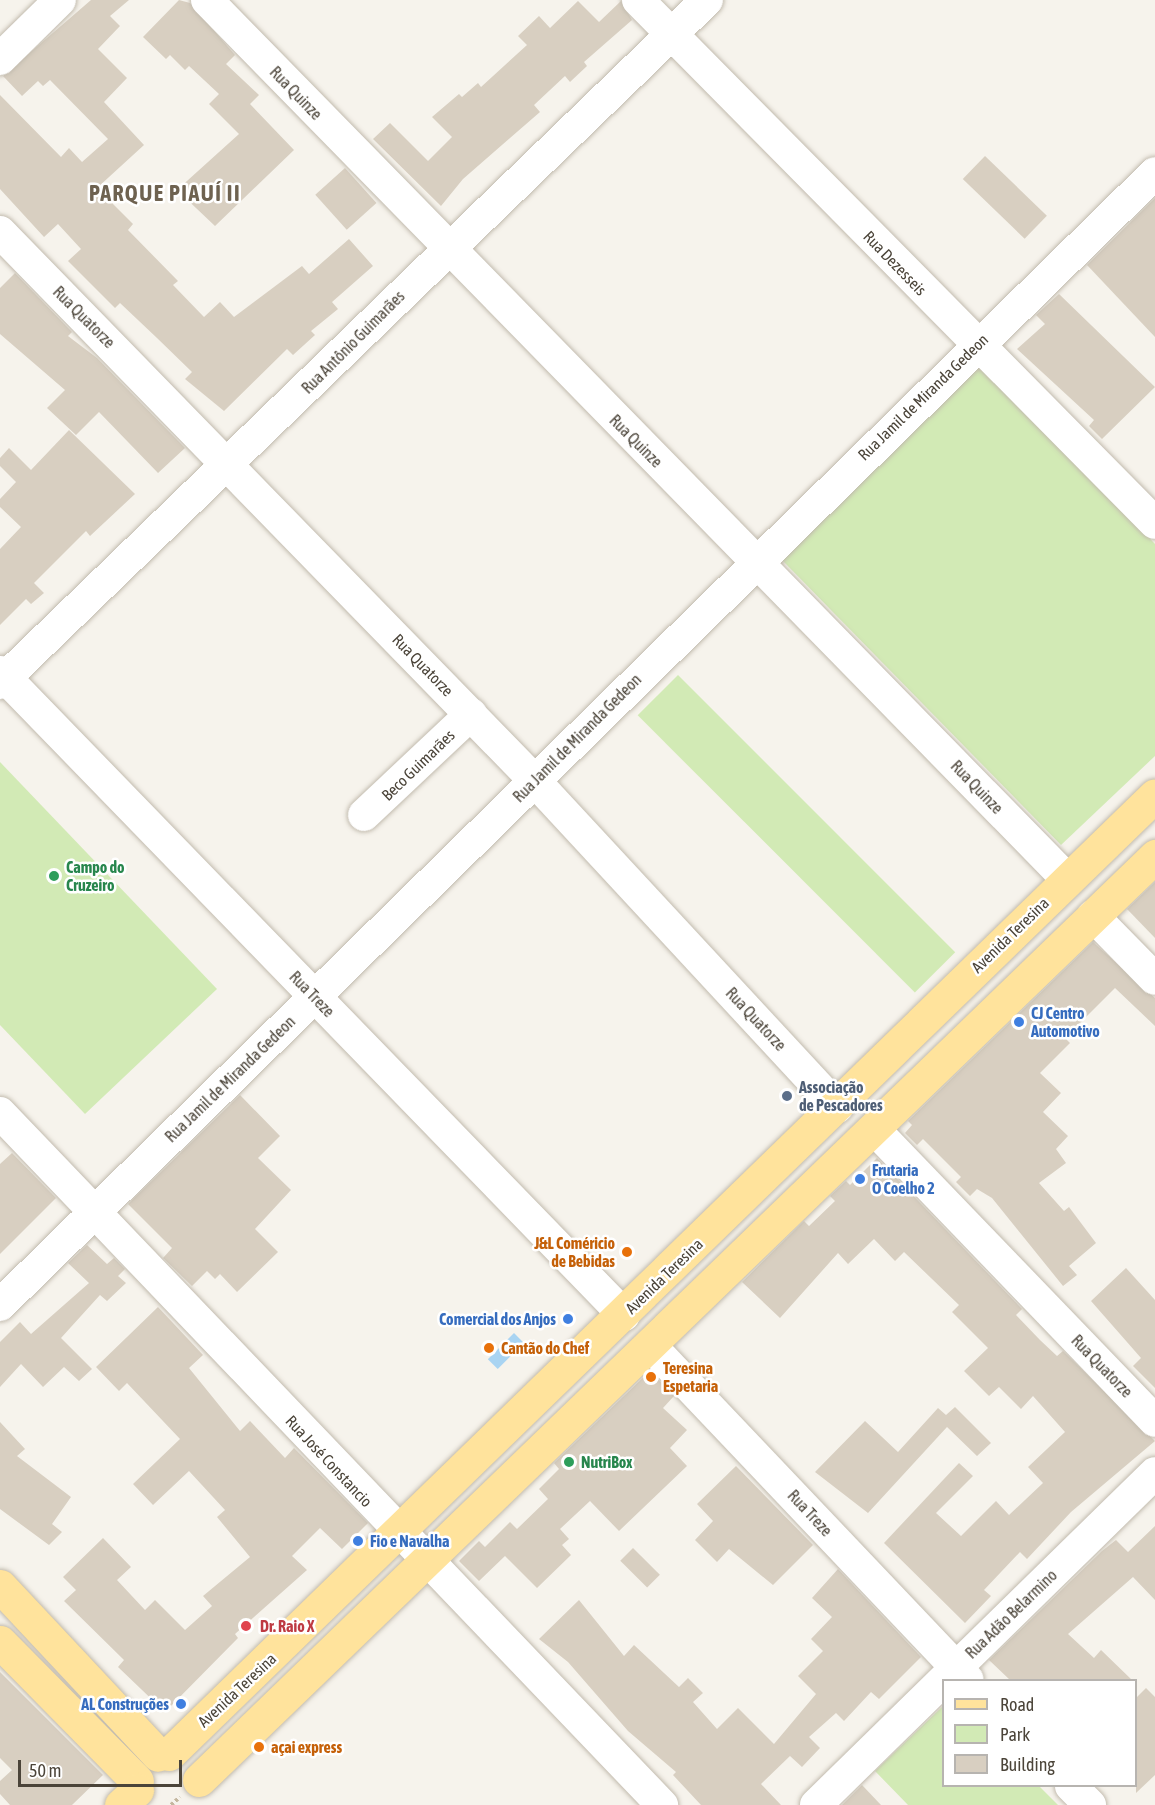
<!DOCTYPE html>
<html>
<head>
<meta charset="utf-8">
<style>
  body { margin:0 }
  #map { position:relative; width:1155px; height:1805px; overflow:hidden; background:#f6f3ec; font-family:"Asap Condensed",sans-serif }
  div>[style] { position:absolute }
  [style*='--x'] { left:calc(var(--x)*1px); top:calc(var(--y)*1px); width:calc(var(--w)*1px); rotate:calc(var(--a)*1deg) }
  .green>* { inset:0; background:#d2eab5; transform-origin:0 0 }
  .water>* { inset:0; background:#a9d4f2; transform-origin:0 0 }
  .building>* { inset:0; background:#d8cfc1; transform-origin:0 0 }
  .path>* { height:4px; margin-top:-2px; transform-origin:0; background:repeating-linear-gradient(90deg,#c4b79f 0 3px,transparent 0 6px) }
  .roads { filter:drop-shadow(0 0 2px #c2bbae) drop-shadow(0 0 2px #c2bbae) }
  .minor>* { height:32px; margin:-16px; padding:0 16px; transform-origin:16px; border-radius:16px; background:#fff }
  .major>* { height:33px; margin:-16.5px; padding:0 16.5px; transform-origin:16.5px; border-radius:16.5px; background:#ffe39c }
  .dots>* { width:16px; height:16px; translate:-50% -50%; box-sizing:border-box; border:3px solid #fff; border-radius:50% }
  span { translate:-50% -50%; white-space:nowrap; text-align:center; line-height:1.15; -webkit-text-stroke:5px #fff; paint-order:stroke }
  .street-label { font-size:16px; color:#4b4439 }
  .leisure-label { font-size:16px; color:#27864d; font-weight:700 }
  .left { translate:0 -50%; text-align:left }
  .shop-label { font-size:16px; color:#366cbe; font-weight:700 }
  .right { translate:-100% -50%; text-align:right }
  .service-label { font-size:16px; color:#4e5e75; font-weight:700 }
  .food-label { font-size:16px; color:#c56008; font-weight:700 }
  .health-label { font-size:16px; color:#be3a42; font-weight:700 }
  .district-label { font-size:22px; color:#6e6250; font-weight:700; letter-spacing:1.5px }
  .legend { position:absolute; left:942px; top:1679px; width:195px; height:108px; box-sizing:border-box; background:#fff; border:2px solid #b7b4b0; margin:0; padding:8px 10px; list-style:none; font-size:18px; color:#4b4439 }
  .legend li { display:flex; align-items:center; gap:12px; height:30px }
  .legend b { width:30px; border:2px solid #b7b4b0 }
  .scale { position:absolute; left:18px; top:1760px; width:164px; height:27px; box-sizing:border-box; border:3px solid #4b4439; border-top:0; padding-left:8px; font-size:18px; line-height:21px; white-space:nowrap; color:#4b4439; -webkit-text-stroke:4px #fff; paint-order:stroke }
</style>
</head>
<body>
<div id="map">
  <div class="green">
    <div style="clip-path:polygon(980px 360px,1155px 544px,1155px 756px,1061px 845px,781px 559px)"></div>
    <div style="left:678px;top:675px;width:392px;height:57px;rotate:45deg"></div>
    <div style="clip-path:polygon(0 762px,217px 989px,85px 1114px,0 1025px)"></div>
    <div style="clip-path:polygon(943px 1706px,944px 1786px,1039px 1786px,1058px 1805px,908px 1805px,875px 1771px)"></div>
  </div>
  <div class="water">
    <div style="left:514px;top:1333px;width:14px;height:37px;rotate:45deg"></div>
  </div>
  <div class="building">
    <div style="clip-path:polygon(91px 0,129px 0,110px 16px,120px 26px,98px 49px,127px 78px,104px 102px,144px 145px,97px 188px,133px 224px,128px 230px,178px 281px,173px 285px,204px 317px,220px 302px,234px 317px,302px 266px,309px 274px,349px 239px,373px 266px,332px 302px,338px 309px,311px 331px,315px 335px,293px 355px,287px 349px,224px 411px,185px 379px,192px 372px,157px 338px,120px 303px,115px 308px,68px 261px,81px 249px,58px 224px,44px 237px,0 189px,0 95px,61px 157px,69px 148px,82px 162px,108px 139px,50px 80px,43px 86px,38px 81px,22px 96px,3px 76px)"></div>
    <div style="clip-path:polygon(179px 0,190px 3px,235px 55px,226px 64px,259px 95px,250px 104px,294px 150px,215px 226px,177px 190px,239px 134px,209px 104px,219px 94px,189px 66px,185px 70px,170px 55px,166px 59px,143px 37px)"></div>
    <div style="clip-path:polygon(578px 1px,599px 22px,621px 1px,632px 20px,584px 62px,587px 66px,570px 82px,565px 76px,534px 105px,540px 112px,463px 179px,441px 206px,373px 139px,390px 123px,428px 161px,452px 137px,432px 117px,459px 94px,462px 97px,478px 83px,481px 87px,527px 45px,518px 36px,539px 16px,550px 28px)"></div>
    <div style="left:985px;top:156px;width:86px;height:32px;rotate:44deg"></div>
    <div style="left:345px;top:168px;width:47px;height:40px;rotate:48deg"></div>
    <div style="clip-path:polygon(1155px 198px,1155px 337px,1087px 265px)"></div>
    <div style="clip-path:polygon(15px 273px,72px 332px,68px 336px,97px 358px,185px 448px,158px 473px,99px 412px,76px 435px,47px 408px,65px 390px,0 334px,0 288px)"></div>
    <div style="clip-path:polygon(1059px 294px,1155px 387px,1102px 439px,1089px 426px,1094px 420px,1017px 349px,1045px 324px,1036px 315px)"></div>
    <div style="clip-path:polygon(69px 430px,135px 494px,90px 536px,86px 531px,34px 583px,44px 593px,31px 604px,26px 599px,0 625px,0 549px,21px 527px,0 507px,0 499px,16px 482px,0 466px,0 458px,9px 448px,31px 470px)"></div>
    <div style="clip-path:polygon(1155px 882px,1155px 938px,1127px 909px)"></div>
    <div style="clip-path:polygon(1093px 942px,1155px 998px,1155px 1026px,1115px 988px,1065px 1038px,1070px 1043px,1040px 1073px,1061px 1093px,1043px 1112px,1068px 1136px,1056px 1149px,1066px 1163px,1039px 1183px,1064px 1211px,1069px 1207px,1096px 1243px,1069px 1266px,1077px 1275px,1063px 1286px,992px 1198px,977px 1189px,970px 1196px,956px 1182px,961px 1177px,923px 1139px,917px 1145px,905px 1133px,912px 1125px,908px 1121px)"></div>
    <div style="clip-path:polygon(240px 1095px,280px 1136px,258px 1158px,291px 1190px,255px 1229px,278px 1252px,237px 1292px,220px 1274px,215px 1279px,207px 1271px,192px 1286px,163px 1258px,172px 1248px,128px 1204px)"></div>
    <div style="clip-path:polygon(12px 1153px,56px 1198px,0 1254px,0 1164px)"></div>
    <div style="clip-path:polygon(877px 1158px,1022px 1309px,1016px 1315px,1040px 1340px,1057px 1356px,1063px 1351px,1155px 1441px,1071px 1512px,1027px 1559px,1020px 1552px,984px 1590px,991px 1596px,965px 1623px,884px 1543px,959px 1463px,973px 1476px,936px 1513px,961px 1536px,996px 1501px,1009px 1515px,1043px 1483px,1028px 1467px,1065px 1432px,1033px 1396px,1021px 1409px,999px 1387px,989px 1396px,964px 1371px,988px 1348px,952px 1312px,959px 1305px,904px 1252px,895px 1261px,874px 1239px,848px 1264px,838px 1253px,780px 1318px,742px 1282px,804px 1221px,809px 1226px,835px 1201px,830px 1196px,846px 1181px,850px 1185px)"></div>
    <div style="clip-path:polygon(87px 1245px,107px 1264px,114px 1258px,125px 1269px,118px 1276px,126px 1283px,107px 1301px,100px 1295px,61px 1338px,92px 1369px,79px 1381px,64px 1367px,43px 1387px,21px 1364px,0 1387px,0 1342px,20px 1322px,31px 1334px,89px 1283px,68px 1263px)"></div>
    <div style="clip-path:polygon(1126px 1268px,1155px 1300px,1155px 1388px,1133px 1366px,1141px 1358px,1091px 1301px)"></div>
    <div style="clip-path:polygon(158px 1307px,203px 1355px,189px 1368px,240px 1431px,250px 1421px,285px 1458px,294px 1448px,368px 1523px,342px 1549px,320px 1528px,292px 1556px,307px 1570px,235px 1634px,238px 1638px,165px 1712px,118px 1667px,124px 1660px,64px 1601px,76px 1590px,63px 1577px,103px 1538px,131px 1567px,117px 1580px,145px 1610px,155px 1600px,185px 1630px,212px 1606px,203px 1596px,250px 1557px,217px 1517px,225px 1510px,189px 1471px,153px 1505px,133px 1484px,180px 1439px,127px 1383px,119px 1391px,96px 1367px)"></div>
    <div style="clip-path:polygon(650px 1371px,674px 1396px,663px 1408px,687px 1430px,670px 1448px,687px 1466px,619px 1531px,590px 1501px,560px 1529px,569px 1539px,562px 1545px,571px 1555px,537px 1588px,505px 1556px,479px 1581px,459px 1561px,479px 1541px,485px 1547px,510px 1522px,517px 1529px,548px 1499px,539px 1489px,559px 1469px,554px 1463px)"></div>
    <div style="clip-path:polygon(955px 1407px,991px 1443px,977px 1456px,947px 1427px,868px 1513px,815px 1472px,865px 1421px,898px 1452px,938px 1408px,946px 1415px)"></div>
    <div style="clip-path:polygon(0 1422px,25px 1449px,17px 1456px,71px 1497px,52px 1524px,62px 1532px,49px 1545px,0 1509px)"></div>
    <div style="clip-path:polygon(736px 1466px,813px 1545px,773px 1585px,729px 1549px,717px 1562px,695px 1540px,713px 1521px,697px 1504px)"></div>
    <div style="clip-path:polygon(1155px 1526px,1155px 1600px,1133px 1577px,1068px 1634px,1094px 1658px,1101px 1650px,1132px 1680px,1010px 1680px,989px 1660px,1102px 1551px,1116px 1540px,1128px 1552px)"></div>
    <div style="left:633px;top:1548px;width:38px;height:18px;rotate:45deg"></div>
    <div style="clip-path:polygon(838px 1569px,921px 1657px,879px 1699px,871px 1692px,844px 1721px,836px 1713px,809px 1737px,820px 1748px,802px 1767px,790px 1756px,761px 1784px,781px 1805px,701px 1805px,673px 1775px,676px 1772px,628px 1731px,568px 1662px,539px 1639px,579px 1600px,624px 1656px,634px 1645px,679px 1687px,688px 1678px,703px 1693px,693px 1702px,717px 1729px,738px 1708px,774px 1744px,816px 1694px,798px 1676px,823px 1651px,811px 1639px,832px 1617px,812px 1598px)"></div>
    <div style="clip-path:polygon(0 1672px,103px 1775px,72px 1805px,10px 1805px,0 1794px,0 1781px,12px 1770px,0 1758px)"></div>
    <div style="clip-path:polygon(1146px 1688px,1155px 1697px,1155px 1775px,1136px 1793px,1136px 1698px)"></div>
    <div style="clip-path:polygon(862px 1785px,881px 1805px,842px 1805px)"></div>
  </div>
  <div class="path">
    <div style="--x:171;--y:1805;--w:12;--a:-42"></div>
  </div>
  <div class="roads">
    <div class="minor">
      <div style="--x:207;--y:0;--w:1230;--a:45.63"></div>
      <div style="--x:638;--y:0;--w:735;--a:45.33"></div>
      <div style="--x:0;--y:59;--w:84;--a:-44.5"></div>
      <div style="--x:0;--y:232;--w:765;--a:45.74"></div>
      <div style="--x:534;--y:780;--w:446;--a:47.2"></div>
      <div style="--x:0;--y:672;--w:896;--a:45.86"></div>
      <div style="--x:0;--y:683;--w:983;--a:-44.01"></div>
      <div style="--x:364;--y:815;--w:147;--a:-43.3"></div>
      <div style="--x:1093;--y:916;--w:88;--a:45.5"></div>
      <div style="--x:0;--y:1113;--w:958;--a:46.27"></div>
      <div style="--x:874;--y:1129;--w:405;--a:46.1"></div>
      <div style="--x:0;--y:1305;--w:1617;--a:-44.42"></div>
      <div style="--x:651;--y:1346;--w:460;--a:46.5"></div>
      <div style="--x:1071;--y:1786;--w:27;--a:45"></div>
      <div style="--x:816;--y:1805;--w:474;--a:-44.4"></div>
    </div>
    <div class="major">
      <div style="--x:0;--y:1586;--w:231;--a:46.9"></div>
      <div style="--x:0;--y:1642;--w:195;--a:45.4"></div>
      <div style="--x:169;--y:1754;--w:1375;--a:-44.2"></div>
      <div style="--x:199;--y:1780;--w:1330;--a:-44.02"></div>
      <div style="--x:121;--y:1805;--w:22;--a:-43"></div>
    </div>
  </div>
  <div class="dots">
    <div style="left:54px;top:876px;background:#2e9e5b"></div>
    <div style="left:1019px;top:1022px;background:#3f7fe0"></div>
    <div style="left:787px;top:1096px;background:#5c6f8a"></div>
    <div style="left:860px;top:1179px;background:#3f7fe0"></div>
    <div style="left:627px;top:1252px;background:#e8710a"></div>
    <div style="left:568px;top:1319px;background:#3f7fe0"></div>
    <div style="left:489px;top:1348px;background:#e8710a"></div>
    <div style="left:651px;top:1377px;background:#e8710a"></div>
    <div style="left:569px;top:1462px;background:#2e9e5b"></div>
    <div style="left:358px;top:1541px;background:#3f7fe0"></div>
    <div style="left:246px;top:1626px;background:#e0444e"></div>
    <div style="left:181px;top:1704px;background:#3f7fe0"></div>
    <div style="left:259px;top:1747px;background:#e8710a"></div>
  </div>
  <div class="street-label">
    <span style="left:296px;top:93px;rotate:46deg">Rua Quinze</span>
    <span style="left:895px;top:263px;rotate:46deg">Rua Dezesseis</span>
    <span style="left:84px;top:317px;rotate:45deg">Rua Quatorze</span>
    <span style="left:353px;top:342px;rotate:-45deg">Rua Antônio Guimarães</span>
    <span style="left:923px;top:397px;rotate:-44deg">Rua Jamil de Miranda Gedeon</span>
    <span style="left:636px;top:441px;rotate:45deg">Rua Quinze</span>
    <span style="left:423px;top:665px;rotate:46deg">Rua Quatorze</span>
    <span style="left:577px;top:738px;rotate:-45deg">Rua Jamil de Miranda Gedeon</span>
    <span style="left:418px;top:765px;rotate:-44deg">Beco Guimarães</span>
    <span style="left:977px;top:787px;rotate:46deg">Rua Quinze</span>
    <span style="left:1010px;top:935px;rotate:-44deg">Avenida Teresina</span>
    <span style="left:312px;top:994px;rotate:46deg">Rua Treze</span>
    <span style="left:756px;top:1019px;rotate:47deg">Rua Quatorze</span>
    <span style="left:230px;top:1079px;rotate:-44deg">Rua Jamil de Miranda Gedeon</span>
    <span style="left:664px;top:1276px;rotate:-44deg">Avenida Teresina</span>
    <span style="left:1102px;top:1366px;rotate:46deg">Rua Quatorze</span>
    <span style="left:329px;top:1461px;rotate:47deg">Rua José Constancio</span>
    <span style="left:810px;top:1513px;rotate:47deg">Rua Treze</span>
    <span style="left:1011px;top:1614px;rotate:-44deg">Rua Adão Belarmino</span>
    <span style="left:237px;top:1690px;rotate:-43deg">Avenida Teresina</span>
  </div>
  <div class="leisure-label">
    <span class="left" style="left:66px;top:876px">Campo do<br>Cruzeiro</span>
    <span class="left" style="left:581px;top:1462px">NutriBox</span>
  </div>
  <div class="shop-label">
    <span class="left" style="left:1031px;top:1022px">CJ Centro<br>Automotivo</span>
    <span class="left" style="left:872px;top:1179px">Frutaria<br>O Coelho 2</span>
    <span class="right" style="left:556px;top:1319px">Comercial dos Anjos</span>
    <span class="left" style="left:370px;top:1541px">Fio e Navalha</span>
    <span class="right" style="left:169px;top:1704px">AL Construções</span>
  </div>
  <div class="service-label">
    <span class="left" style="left:799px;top:1096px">Associação<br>de Pescadores</span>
  </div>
  <div class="food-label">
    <span class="right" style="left:615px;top:1252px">J&amp;L Coméricio<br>de Bebidas</span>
    <span class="left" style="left:501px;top:1348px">Cantão do Chef</span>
    <span class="left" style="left:663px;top:1377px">Teresina<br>Espetaria</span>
    <span class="left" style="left:271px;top:1747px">açai express</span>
  </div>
  <div class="health-label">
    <span class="left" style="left:260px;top:1626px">Dr. Raio X</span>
  </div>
  <div class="district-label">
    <span style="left:165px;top:194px">PARQUE PIAUÍ II</span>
  </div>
  <ul class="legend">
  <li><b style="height:8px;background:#ffe39c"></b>Road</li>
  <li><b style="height:16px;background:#d2eab5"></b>Park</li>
  <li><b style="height:16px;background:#d8cfc1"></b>Building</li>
  </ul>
  <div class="scale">50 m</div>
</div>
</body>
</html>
